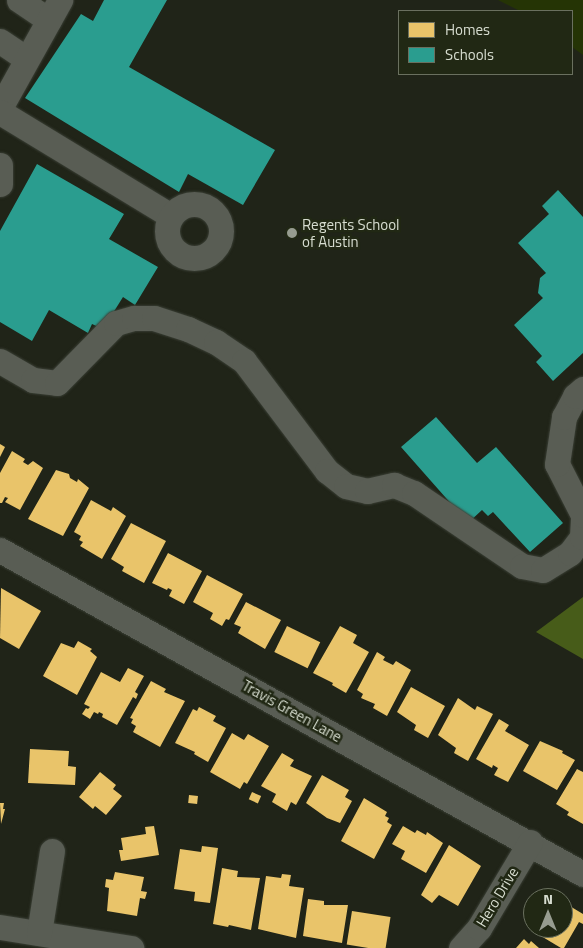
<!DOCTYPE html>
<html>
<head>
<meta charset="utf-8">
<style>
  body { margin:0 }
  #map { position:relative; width:583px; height:948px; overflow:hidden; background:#202418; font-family:"Titillium Web",sans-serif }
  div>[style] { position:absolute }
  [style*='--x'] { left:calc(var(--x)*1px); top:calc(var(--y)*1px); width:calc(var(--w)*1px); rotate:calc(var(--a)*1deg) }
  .green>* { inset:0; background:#253405 }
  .water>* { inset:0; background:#475c19 }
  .homes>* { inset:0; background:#e9c46a; transform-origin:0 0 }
  .schools>* { inset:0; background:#2a9d8f }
  .roads { filter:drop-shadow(0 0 1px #3a3f35) drop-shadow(0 0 1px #3a3f35) }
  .minor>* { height:25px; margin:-12.5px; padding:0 12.5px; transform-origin:12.5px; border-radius:12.5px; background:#595d54 }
  .minor>.ring { margin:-12.5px; padding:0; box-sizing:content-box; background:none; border:25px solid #595d54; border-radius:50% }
  .dots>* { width:14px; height:14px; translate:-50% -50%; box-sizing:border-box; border:2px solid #212814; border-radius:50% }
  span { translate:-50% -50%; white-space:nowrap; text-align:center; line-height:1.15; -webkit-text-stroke:5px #212814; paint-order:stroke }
  .poi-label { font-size:15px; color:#d7ddd0 }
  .left { translate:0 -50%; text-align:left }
  .street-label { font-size:15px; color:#d7ddd0 }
  .legend { position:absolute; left:398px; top:10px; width:175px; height:65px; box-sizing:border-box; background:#212814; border:1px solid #6a705f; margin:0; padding:6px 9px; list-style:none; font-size:15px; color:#d7ddd0 }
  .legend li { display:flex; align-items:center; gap:10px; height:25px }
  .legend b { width:25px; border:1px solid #6a705f }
  .north { position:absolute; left:523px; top:888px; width:50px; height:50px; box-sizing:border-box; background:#212814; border:1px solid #6a705f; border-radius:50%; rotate:0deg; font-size:14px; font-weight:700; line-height:20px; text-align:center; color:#d7ddd0 }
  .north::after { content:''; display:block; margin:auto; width:18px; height:22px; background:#979c90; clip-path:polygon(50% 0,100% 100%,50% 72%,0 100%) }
</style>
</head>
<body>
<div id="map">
  <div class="green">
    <div style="clip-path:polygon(498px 0,583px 0,583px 55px,572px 47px,572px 11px,520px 11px)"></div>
  </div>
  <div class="water">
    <div style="clip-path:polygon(583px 597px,583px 659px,536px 632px)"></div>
  </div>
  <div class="homes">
    <div style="clip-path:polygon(0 444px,5px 447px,0 457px)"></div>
    <div style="clip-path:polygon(12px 451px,25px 459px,23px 462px,28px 465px,33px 461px,43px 468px,20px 510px,5px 502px,8px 498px,5px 497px,2px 503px,0 503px,0 473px)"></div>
    <div style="clip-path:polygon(56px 470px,69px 474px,70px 478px,77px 482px,78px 479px,89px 488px,63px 536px,28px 519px)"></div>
    <div style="clip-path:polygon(91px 500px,111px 511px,113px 507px,126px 516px,102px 559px,80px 546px,83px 542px,79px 540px,81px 536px,74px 532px)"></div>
    <div style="clip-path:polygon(131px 523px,166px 541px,144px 583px,122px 571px,124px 567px,111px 559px)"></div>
    <div style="clip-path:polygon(168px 553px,202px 571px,184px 604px,169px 596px,172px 590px,168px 588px,167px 590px,152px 583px)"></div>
    <div style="clip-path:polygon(207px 575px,243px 594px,229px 620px,226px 619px,222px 626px,210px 619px,213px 613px,193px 602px)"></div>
    <div style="clip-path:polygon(1px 588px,41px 611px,19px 649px,0 638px)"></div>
    <div style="clip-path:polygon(246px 602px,281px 620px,265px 649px,238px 633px,241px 627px,234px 624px)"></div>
    <div style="left:287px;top:626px;width:37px;height:29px;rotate:26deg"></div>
    <div style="clip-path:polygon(340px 626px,357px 635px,353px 643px,369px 652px,346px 693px,332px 685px,333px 683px,313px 673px)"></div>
    <div style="clip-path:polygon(78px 641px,92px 649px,90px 651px,97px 657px,77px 695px,43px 676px,61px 643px,74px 648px)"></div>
    <div style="clip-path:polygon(377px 652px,385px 657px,383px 660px,393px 665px,396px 661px,411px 670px,387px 716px,373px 708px,375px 704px,361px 698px,363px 694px,357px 690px)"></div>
    <div style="clip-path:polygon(128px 668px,144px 676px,135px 692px,138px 694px,136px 699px,133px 697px,117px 725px,102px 717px,103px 714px,99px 712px,98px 714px,94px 712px,90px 719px,82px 714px,86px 708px,88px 709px,90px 707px,84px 704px,101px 672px,120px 682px)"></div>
    <div style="clip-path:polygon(151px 681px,166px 689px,164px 692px,185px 701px,160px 747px,133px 732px,136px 726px,131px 723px,133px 719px,130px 718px)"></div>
    <div style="clip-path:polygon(411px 687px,445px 706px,428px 738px,414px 730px,416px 725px,397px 712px)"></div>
    <div style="clip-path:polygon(458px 698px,475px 710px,477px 706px,493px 714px,468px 761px,454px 753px,456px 748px,438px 735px)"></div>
    <div style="clip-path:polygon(199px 707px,216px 716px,213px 721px,226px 728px,208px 762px,194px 754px,195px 752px,175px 743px,193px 709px,197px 711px)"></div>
    <div style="clip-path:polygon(499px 719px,509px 725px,505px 731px,529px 745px,508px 782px,494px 775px,498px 768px,493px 765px,492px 768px,476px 759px)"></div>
    <div style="clip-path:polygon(232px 733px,244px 740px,248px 734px,269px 746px,247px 784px,244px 782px,240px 789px,210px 772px)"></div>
    <div style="clip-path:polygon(540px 741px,563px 751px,562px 753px,575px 760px,557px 790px,523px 771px)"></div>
    <div style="clip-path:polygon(30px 749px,69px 751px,68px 766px,76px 767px,75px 785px,28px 783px)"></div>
    <div style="clip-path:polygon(282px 753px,294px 760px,290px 766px,312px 776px,296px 805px,291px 802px,287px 811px,272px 802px,276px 794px,261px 786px)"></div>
    <div style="clip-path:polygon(577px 769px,583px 772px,583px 824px,567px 815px,569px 812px,556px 804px)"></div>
    <div style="clip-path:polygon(100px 772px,116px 785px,113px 789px,122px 796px,106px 815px,95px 806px,93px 809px,79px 797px)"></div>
    <div style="clip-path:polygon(322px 775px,349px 790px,345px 797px,352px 801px,340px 823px,327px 818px,306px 803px)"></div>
    <div style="left:252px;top:792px;width:10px;height:8px;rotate:24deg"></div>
    <div style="left:189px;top:795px;width:9px;height:8px;rotate:6deg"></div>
    <div style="clip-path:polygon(364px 798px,387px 812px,385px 816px,389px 818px,387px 822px,392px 825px,374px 859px,341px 841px)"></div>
    <div style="clip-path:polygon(0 803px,4px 803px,3px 809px,5px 809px,1px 824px)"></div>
    <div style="clip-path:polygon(154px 826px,159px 855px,121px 861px,119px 850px,123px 850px,121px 838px,146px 834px,145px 827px)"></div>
    <div style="clip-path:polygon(403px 826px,415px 833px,417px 830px,426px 835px,427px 832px,443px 843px,426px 873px,401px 859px,405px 851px,392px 844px)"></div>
    <div style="clip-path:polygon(449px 845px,481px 866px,458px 906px,439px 895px,432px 903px,421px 895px)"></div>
    <div style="clip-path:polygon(202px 846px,218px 848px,210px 903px,194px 901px,195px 892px,174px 889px,180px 849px,201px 852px)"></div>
    <div style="clip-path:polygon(222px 868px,238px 871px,237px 877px,260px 878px,251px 930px,229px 925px,228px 927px,213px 924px)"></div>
    <div style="clip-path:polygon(115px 872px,144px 877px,141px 891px,147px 892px,145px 899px,140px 898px,137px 916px,107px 911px,109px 888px,105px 887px,106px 879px,113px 880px)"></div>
    <div style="clip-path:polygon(282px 874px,291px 875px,289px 886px,304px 888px,296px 938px,258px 929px,266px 876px,281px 878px)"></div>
    <div style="clip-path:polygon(547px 893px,556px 898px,544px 898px)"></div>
    <div style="clip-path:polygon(308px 899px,324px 901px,324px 905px,348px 905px,342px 943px,303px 936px)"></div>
    <div style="clip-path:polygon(563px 902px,583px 914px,583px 924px,579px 922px,564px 948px,561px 948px,531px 930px,532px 928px,563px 928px)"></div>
    <div style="left:352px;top:911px;width:39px;height:34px;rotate:9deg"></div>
    <div style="clip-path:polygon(524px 939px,529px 944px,531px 941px,539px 948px,516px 948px)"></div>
  </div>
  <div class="schools">
    <div style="clip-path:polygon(104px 0,167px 0,129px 67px,275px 150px,243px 205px,188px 174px,179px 192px,25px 98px,81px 14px,93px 21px)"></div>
    <div style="clip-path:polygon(37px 164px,124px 214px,109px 239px,158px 267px,135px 305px,123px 297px,103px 329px,92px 324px,88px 333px,49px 310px,32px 341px,0 322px,0 231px)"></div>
    <div style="clip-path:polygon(558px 190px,583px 217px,583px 353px,553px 381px,536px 362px,542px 356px,514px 325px,543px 298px,538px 293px,540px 278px,546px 273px,518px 243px,549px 214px,542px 206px)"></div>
    <div style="clip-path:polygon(436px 417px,477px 463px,496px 447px,563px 523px,530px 552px,493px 512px,488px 516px,482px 510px,468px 523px,401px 447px)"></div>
  </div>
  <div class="roads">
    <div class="minor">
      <div style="--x:19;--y:0;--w:36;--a:34"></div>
      <div style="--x:0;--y:41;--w:32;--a:34"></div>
      <div style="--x:0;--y:108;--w:124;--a:-60.9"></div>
      <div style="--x:0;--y:112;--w:200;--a:31.3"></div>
      <div style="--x:0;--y:165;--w:19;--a:90"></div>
      <div class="ring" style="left:167px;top:204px;width:29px;height:29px"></div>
      <div style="--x:0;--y:361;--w:38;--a:30"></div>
      <div style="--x:33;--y:380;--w:24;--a:7"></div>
      <div style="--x:57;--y:383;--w:84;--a:-45.5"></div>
      <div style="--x:116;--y:323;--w:19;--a:-16"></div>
      <div style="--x:134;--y:318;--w:20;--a:0"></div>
      <div style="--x:154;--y:318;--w:36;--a:18"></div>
      <div style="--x:188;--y:329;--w:31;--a:25"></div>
      <div style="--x:216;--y:342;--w:34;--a:34"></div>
      <div style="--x:244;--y:361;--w:138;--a:53"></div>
      <div style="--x:327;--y:471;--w:24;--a:38"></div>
      <div style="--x:346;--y:486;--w:22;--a:13"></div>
      <div style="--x:367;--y:491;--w:28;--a:-13"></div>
      <div style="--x:394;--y:485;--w:22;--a:22"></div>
      <div style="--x:414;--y:493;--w:130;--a:34.1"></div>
      <div style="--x:522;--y:566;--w:21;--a:11"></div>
      <div style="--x:543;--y:570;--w:32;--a:-32"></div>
      <div style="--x:570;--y:553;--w:20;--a:-53"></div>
      <div style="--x:582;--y:537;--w:22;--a:-87"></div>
      <div style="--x:583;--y:515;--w:57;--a:-117"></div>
      <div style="--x:557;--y:464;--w:48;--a:-81.5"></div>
      <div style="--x:564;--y:417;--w:24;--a:-62"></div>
      <div style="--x:575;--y:396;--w:11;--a:-41"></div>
      <div style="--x:0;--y:550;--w:667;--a:29.06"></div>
      <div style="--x:0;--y:927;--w:133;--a:9.1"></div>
      <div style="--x:39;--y:933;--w:83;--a:-81"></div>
      <div style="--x:461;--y:948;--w:27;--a:-48"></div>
      <div style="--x:479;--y:928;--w:100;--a:-59.3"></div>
    </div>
  </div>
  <div class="dots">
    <div style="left:292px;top:233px;background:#979c90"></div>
  </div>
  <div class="poi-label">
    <span class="left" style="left:302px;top:233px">Regents School<br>of Austin</span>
  </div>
  <div class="street-label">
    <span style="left:292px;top:711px;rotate:29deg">Travis Green Lane</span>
    <span style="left:497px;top:897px;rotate:-59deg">Hero Drive</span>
  </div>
  <ul class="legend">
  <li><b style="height:14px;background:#e9c46a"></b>Homes</li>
  <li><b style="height:14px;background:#2a9d8f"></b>Schools</li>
  </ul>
  <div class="north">N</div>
</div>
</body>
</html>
